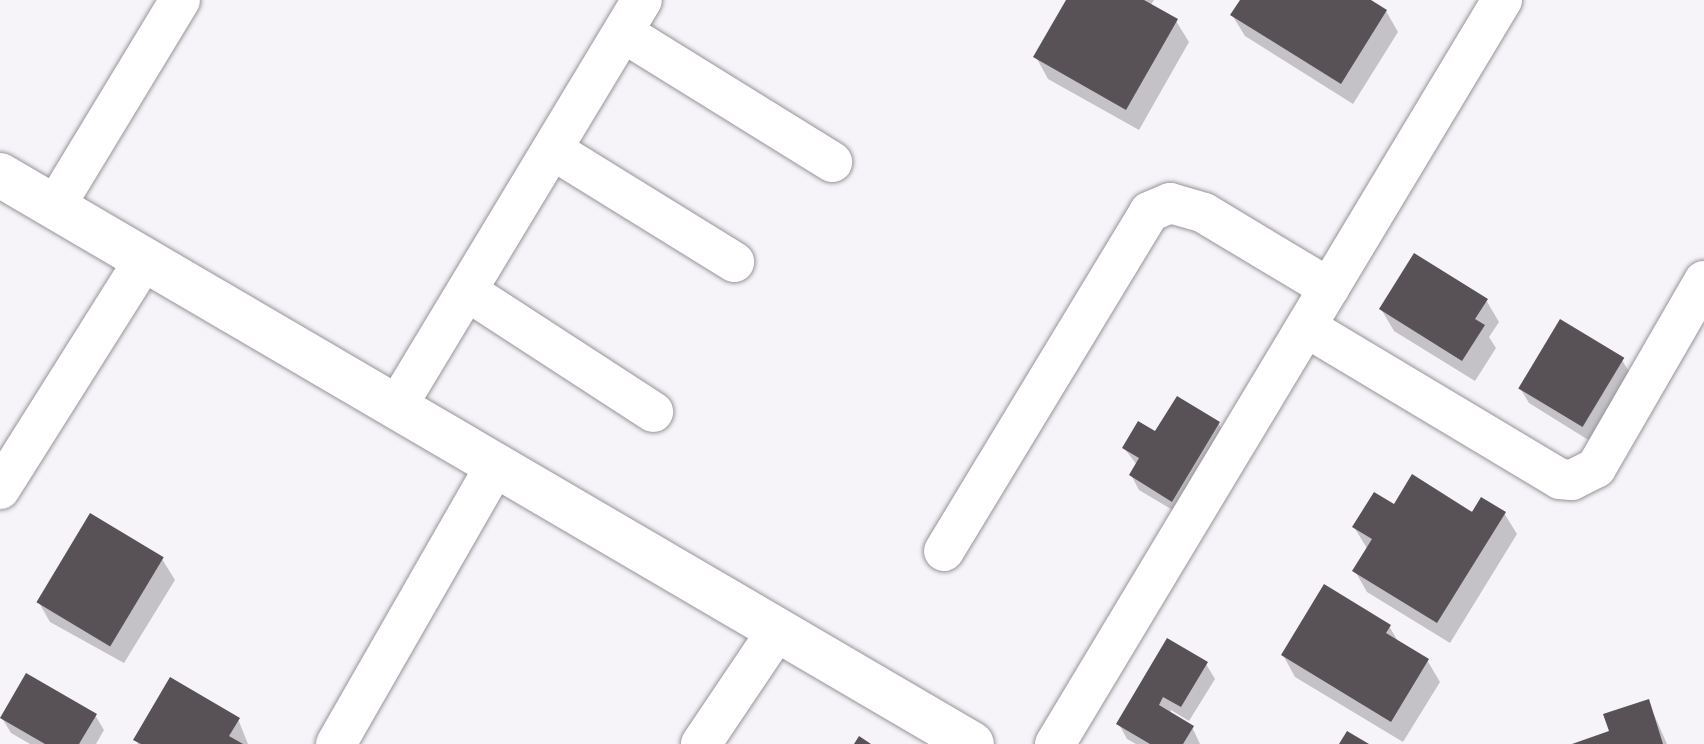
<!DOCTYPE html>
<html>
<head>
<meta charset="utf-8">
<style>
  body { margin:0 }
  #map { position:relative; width:1704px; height:744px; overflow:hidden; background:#f6f3f9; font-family:Signika,sans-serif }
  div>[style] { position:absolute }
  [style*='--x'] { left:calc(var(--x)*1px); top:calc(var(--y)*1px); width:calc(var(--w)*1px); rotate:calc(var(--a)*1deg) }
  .shadow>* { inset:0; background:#0003 }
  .building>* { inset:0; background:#585256; transform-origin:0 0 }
  .roads { filter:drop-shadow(0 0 2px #979499) drop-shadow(0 0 2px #979499) }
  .street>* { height:40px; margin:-20px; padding:0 20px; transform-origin:20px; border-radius:20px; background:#fff }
  .secondary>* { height:44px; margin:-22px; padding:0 22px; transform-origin:22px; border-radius:22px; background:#fff }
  span { translate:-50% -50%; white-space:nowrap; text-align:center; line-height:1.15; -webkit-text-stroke:8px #fff; paint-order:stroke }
</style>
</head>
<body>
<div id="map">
  <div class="shadow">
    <div style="clip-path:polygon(1068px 0,1154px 0,1150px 6px,1176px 21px,1189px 42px,1139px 130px,1048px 79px,1036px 57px)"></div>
    <div style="clip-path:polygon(1242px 0,1368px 0,1386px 11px,1398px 32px,1353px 104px,1245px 36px,1232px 15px)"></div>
    <div style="clip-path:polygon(1486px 300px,1499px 322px,1489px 337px,1496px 348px,1475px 381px,1394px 331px,1381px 309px)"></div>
    <div style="clip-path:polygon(1622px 360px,1631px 375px,1590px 441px,1529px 403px,1520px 388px)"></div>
    <div style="clip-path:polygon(1218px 423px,1227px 438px,1181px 515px,1139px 490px,1131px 475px,1137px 465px,1124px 448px,1156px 434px)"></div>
    <div style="clip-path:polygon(1394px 507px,1504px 513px,1517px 534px,1450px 643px,1367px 592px,1355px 571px,1368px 550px,1354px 527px)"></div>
    <div style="clip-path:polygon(162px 559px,175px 580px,124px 663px,50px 622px,38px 601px)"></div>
    <div style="clip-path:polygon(1389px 626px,1399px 643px,1427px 660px,1440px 682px,1403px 742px,1295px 677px,1283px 655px)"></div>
    <div style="clip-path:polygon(1206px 664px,1215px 679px,1189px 721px,1171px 710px,1170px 714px,1192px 727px,1200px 744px,1136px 744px,1127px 739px,1119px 724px)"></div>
    <div style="clip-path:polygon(1648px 701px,1667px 744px,1580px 744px,1611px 733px)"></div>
    <div style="clip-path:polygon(95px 715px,104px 730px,96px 744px,30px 744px,11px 733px,2px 718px)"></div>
    <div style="clip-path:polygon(238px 719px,248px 744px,138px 744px,136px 740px)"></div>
  </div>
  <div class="building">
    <div style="clip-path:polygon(1066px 0,1144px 0,1178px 19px,1126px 110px,1033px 57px)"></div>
    <div style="clip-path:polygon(1240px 0,1371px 0,1387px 10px,1341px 84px,1230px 15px)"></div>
    <div style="clip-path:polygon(1414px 253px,1488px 299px,1475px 319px,1485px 325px,1462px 361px,1379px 309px)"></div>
    <div style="left:1560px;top:319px;width:75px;height:81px;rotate:31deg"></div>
    <div style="clip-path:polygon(1177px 396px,1220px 422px,1172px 502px,1129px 475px,1139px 458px,1122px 448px,1138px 421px,1155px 431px)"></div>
    <div style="clip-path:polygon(1412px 474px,1472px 512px,1481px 497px,1506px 512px,1437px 623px,1352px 571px,1372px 539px,1352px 527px,1374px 492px,1394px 504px)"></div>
    <div style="left:90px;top:513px;width:86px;height:104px;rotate:31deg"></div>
    <div style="clip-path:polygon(1324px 584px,1391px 625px,1386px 633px,1429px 659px,1391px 722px,1281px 655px)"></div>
    <div style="clip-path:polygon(1167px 638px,1208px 662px,1181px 707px,1163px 697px,1159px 705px,1194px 726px,1183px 744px,1150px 744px,1116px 724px)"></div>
    <div style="clip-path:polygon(26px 673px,97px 714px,79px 744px,45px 744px,0 718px)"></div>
    <div style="clip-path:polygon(170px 677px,240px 718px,229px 736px,243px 744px,141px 744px,133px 740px)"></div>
    <div style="clip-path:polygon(1649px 699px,1663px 744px,1572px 744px,1609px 731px,1603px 714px)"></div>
    <div style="clip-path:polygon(1347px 731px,1369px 744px,1339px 744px)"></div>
    <div style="clip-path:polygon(859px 736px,871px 744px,854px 744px)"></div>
  </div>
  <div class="roads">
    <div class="street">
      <div style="--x:624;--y:33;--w:245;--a:31.8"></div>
      <div style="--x:553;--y:150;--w:213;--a:31.7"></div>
      <div style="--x:54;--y:208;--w:243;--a:-58.8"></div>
      <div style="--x:467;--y:291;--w:222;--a:33"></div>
      <div style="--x:1306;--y:327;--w:296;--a:30.9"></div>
      <div style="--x:1560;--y:479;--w:12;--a:5"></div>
      <div style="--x:1572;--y:480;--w:27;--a:-27"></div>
      <div style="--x:1596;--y:468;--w:216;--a:-60"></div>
      <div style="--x:397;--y:406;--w:474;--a:-58.9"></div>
      <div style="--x:0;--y:489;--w:271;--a:-57.8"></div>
      <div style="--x:944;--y:551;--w:396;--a:-58.8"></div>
      <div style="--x:1149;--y:212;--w:23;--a:-23"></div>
      <div style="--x:1170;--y:203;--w:35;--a:16"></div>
      <div style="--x:1204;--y:213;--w:146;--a:31"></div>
      <div style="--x:336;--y:744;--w:318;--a:-60.2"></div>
      <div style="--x:701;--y:744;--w:136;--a:-56.1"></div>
      <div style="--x:1055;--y:744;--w:868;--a:-59"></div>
    </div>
    <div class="secondary">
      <div style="--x:0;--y:175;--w:1126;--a:30.34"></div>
    </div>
  </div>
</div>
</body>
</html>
